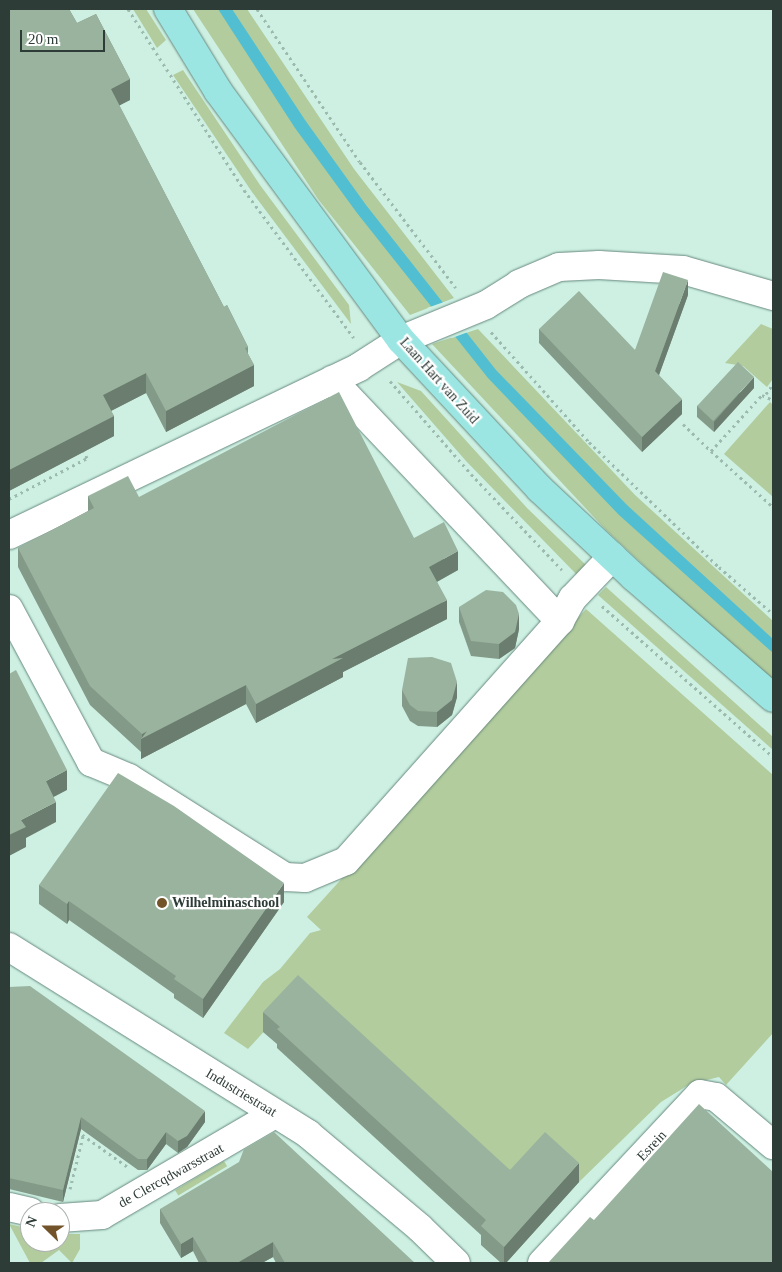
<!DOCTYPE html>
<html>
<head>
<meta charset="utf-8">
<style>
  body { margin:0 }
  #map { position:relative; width:782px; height:1272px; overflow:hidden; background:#cdf0e3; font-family:Georgia,serif }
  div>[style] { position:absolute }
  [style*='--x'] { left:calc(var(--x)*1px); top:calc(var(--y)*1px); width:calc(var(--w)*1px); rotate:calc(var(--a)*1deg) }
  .green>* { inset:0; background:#b2cc9d; transform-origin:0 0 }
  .water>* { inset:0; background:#51bfd1 }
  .pier>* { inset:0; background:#cdf0e3 }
  .path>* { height:3px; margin-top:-1.5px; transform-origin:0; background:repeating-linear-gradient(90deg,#9dbaaf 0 2.5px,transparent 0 6.5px) }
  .roads { filter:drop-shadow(0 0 1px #68887d) drop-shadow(0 0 1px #68887d) }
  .minor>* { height:28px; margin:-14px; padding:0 14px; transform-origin:14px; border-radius:14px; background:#fff }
  .major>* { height:28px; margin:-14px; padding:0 14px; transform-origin:14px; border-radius:14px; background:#9be6e3 }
  .wall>* { inset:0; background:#849a88 }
  .shaded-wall>* { inset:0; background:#6b7d6f }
  .building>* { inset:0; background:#99b39e; transform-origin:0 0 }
  .dots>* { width:14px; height:14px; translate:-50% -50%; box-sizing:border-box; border:2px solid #fff; border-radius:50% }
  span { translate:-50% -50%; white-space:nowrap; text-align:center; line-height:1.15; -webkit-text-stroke:4.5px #fff; paint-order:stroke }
  .street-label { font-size:14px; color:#2e3c37 }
  .poi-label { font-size:14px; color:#2e3c37; font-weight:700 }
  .left { translate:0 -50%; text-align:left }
  .frame { position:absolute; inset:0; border:10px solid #2e3c37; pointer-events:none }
  .north { position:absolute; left:20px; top:1202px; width:50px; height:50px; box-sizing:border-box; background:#fff; border:1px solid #abb1af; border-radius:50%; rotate:292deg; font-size:14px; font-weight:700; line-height:20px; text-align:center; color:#2e3c37 }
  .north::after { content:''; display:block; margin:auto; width:18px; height:22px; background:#735329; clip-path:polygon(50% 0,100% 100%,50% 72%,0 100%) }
  .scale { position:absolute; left:20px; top:30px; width:85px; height:22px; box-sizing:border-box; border:2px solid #2e3c37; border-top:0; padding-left:6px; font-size:15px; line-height:18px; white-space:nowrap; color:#2e3c37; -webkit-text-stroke:4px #fff; paint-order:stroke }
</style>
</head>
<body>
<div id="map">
  <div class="green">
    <div style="clip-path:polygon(133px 9px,146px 9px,166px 40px,157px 48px)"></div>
    <div style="clip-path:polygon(193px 9px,247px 9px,354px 169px,454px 298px,410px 315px,318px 199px)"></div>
    <div style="clip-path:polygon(183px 70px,260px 185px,349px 305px,351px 324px,252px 192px,173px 75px)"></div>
    <div style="clip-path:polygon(761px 324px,773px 329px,773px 379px,767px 387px,743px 366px,725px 363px)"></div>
    <div style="clip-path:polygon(478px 329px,635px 495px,773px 621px,773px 680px,683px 602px,606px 530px,432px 344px)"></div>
    <div style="clip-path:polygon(397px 382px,421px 391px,527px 508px,589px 568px,578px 576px,466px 461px)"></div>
    <div style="clip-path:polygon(770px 402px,773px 405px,773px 497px,724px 454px)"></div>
    <div style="clip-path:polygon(606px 587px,773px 737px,773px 750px,598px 595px)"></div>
    <div style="clip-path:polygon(586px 609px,773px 775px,773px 1033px,726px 1085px,719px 1077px,690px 1084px,661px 1102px,579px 1182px,510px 1189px,303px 989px,248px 1049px,224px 1033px,263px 982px,280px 969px,310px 933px,321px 930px,307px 917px)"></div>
    <div style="left:224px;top:1161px;width:6px;height:57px;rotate:59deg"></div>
    <div style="clip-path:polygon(9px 1224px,30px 1229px,30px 1242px,60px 1242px,60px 1234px,80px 1234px,80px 1249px,72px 1263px,59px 1250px,41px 1263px,30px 1263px)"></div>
  </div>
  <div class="water">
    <div style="clip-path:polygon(218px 9px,232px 9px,305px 120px,366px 205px,496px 370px,627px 505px,773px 639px,773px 653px,619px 515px,488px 378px,357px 213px,295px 128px)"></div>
  </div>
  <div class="pier">
    <div style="clip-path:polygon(444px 302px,468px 332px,452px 338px,427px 308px)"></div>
  </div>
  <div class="path">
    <div style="--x:128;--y:9;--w:215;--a:57.3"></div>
    <div style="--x:244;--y:190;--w:184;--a:53.4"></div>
    <div style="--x:257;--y:9;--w:184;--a:56.1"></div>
    <div style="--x:360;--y:162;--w:158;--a:52.7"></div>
    <div style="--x:491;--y:332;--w:147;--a:48.3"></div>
    <div style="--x:589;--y:442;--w:180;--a:43.9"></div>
    <div style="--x:719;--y:567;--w:72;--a:41"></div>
    <div style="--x:390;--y:381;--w:123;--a:48.9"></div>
    <div style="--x:471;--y:474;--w:132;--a:46.5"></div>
    <div style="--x:766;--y:394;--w:12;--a:-55"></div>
    <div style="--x:683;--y:424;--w:39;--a:44"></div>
    <div style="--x:711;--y:451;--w:76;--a:-47.7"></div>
    <div style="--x:762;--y:395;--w:12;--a:24"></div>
    <div style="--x:711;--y:451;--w:84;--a:42.1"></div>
    <div style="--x:9;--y:499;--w:88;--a:-27.7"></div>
    <div style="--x:87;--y:458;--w:7;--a:-117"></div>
    <div style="--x:602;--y:606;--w:228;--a:41.4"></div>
    <div style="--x:77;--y:1131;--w:64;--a:35.4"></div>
    <div style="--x:70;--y:1189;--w:55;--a:-76.2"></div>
  </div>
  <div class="roads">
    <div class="minor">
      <div style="--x:332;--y:380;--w:332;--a:46.6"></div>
      <div style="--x:9;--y:535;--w:388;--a:-25.6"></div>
      <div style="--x:359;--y:367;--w:50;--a:-32.7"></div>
      <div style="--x:401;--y:340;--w:92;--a:-22.4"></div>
      <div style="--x:486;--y:305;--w:39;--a:-32"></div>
      <div style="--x:519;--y:284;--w:43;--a:-23"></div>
      <div style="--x:559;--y:267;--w:40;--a:-2.9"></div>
      <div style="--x:599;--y:265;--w:84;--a:3.4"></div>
      <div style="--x:683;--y:270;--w:94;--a:16.1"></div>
      <div style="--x:9;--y:609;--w:174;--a:61.8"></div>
      <div style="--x:91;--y:762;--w:41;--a:22.8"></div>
      <div style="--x:129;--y:778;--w:185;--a:32.4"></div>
      <div style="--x:285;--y:877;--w:20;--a:3"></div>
      <div style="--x:305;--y:878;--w:44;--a:-22.5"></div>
      <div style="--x:346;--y:861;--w:322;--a:-48.3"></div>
      <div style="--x:560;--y:621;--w:26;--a:-61"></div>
      <div style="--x:573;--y:598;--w:57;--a:-46.4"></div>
      <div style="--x:9;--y:947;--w:353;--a:32"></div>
      <div style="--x:308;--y:1134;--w:146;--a:40"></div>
      <div style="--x:420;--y:1228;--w:50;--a:44.2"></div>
      <div style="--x:9;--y:1207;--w:22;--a:13"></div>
      <div style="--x:60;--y:1218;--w:42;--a:-4.1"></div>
      <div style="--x:102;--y:1215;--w:200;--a:-30.3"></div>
      <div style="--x:542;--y:1263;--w:231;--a:-46.9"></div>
      <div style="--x:700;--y:1094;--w:16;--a:11"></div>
      <div style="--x:716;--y:1097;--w:75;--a:40.1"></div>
    </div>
    <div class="major">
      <div style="--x:168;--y:9;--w:96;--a:58.6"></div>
      <div style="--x:218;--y:91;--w:309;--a:53.7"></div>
      <div style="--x:401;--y:340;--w:204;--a:47"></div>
      <div style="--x:540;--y:489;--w:129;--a:43.1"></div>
      <div style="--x:634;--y:577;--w:184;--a:41"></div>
    </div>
  </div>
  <div class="wall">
    <div style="clip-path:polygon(9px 9px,69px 9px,77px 23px,96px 14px,130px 79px,130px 100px,119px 105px,224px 307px,227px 305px,248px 347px,248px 354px,254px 365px,254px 386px,166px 432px,146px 393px,111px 411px,114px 416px,114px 436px,9px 491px)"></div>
    <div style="clip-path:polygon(688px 295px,659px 375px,682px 414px,642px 452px,539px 343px,539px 329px,635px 350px)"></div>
    <div style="clip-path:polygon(754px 388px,714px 432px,697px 417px,697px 406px)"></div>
    <div style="clip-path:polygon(88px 496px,139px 497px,414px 538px,458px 570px,437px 582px,447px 619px,343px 672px,343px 677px,256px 723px,246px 704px,141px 759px,141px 752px,90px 705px,18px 567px,18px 548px,88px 511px)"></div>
    <div style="clip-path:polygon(459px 607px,519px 629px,515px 648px,499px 659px,471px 656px,459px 622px)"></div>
    <div style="clip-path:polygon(402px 690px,457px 697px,452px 715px,437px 727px,418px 726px,410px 721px,402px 706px)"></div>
    <div style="clip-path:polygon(39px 885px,284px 902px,203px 1018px,174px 998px,174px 994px,69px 920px,67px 924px,39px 904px)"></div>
    <div style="clip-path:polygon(9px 987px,205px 1122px,187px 1147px,178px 1153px,166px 1144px,147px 1170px,138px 1170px,81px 1129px,63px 1202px,9px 1189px)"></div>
    <div style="clip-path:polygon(263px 1012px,510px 1170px,579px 1182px,506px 1263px,501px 1263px,481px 1245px,481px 1235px,277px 1048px,277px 1044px,263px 1032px)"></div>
    <div style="clip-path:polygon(160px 1209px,415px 1263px,276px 1263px,273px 1257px,262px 1263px,199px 1263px,193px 1251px,181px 1258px,160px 1223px)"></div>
  </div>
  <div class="shaded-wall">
    <div style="clip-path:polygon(130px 79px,130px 100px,111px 110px,111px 89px)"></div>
    <div style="clip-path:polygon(688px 280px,688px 295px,655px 386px,655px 371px)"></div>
    <div style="clip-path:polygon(254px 365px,254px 386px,166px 432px,166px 411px)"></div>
    <div style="clip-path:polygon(146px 373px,146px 393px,103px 415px,103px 395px)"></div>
    <div style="clip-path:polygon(754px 377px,754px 388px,714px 432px,714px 422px)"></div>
    <div style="clip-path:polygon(682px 399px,682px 414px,642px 452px,642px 437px)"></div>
    <div style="clip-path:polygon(114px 416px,114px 436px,9px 491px,9px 470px)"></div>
    <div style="clip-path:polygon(458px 551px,458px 570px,429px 586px,429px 567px)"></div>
    <div style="clip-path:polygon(447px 600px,447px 619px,343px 672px,343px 677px,256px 723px,256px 704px,332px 659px)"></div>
    <div style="clip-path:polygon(519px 614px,519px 629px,515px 648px,499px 659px,499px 644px)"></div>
    <div style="clip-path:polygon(457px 682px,457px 697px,452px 715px,437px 727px,437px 712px)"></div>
    <div style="clip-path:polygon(246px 685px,246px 704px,141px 759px,141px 739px,142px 739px,142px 734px)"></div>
    <div style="clip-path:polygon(67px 770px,67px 790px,46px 801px,46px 781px)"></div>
    <div style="clip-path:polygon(56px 802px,56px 822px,26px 838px,26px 847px,9px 856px,9px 835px,21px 820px)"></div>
    <div style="clip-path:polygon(284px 883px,284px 902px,203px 1018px,203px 999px)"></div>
    <div style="clip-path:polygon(69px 901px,69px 920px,67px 924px,67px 904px)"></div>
    <div style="clip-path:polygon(205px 1111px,205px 1122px,187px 1147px,178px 1153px,178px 1141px)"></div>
    <div style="clip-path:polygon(81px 1117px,81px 1129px,63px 1202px,63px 1190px)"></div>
    <div style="clip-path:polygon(166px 1132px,166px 1144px,147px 1170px,147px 1159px)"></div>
    <div style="clip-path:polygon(579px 1163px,579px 1182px,506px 1263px,504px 1263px,504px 1247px)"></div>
    <div style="clip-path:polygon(193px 1237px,193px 1251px,181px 1258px,181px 1244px)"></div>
    <div style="clip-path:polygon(273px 1242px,273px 1257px,262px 1263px,237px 1263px)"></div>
  </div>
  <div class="building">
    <div style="clip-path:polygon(9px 9px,69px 9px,77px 23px,96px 14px,130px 79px,111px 89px,224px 307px,227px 305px,248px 347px,245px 348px,254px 365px,166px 411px,146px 373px,103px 395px,114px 416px,9px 470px)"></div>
    <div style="clip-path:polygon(663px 272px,688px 280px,655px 371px,682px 399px,642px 437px,539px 329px,579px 291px,635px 350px)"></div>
    <div style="left:738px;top:362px;width:22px;height:60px;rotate:43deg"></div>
    <div style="clip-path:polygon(339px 392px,414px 538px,444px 522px,458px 551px,429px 567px,447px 600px,332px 659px,343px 658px,256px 704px,246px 685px,141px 739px,147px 731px,142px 734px,90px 686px,18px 548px,94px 508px,88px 496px,128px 476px,139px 497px)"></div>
    <div style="clip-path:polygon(486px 590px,503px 592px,516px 605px,519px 614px,515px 632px,499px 644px,471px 641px,459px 607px)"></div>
    <div style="clip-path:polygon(432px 657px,451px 663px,457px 682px,452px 700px,437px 712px,418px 711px,410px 705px,402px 690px,408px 658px)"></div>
    <div style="clip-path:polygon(16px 670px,67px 770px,46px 781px,56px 802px,21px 820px,26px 827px,9px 835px,9px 674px)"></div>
    <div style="clip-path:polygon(118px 773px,174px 806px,284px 883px,203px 999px,174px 979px,176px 976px,69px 901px,67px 904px,39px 885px)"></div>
    <div style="clip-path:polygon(298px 975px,510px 1170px,545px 1132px,579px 1163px,504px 1247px,481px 1226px,486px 1220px,277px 1029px,280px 1027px,263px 1012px)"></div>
    <div style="clip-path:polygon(30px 986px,205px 1111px,187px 1136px,178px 1141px,166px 1132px,147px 1159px,138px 1159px,81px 1117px,63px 1190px,9px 1178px,9px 987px)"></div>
    <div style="clip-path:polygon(699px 1104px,773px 1172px,773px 1263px,548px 1263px,590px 1217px,594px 1220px)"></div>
    <div style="clip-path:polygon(274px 1132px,415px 1263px,285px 1263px,273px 1242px,237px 1263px,208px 1263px,193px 1237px,181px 1244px,160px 1209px,239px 1162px,244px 1149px)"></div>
  </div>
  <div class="dots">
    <div style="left:162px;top:903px;background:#735329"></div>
  </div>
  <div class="street-label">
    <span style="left:439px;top:381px;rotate:48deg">Laan Hart van Zuid</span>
    <span style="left:241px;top:1093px;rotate:31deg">Industriestraat</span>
    <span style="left:652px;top:1146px;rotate:-47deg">Esrein</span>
    <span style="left:171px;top:1176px;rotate:-29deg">de Clercqdwarsstraat</span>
  </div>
  <div class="poi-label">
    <span class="left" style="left:172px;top:903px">Wilhelminaschool</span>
  </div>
  <div class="frame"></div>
  <div class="north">N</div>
  <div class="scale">20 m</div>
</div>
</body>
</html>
